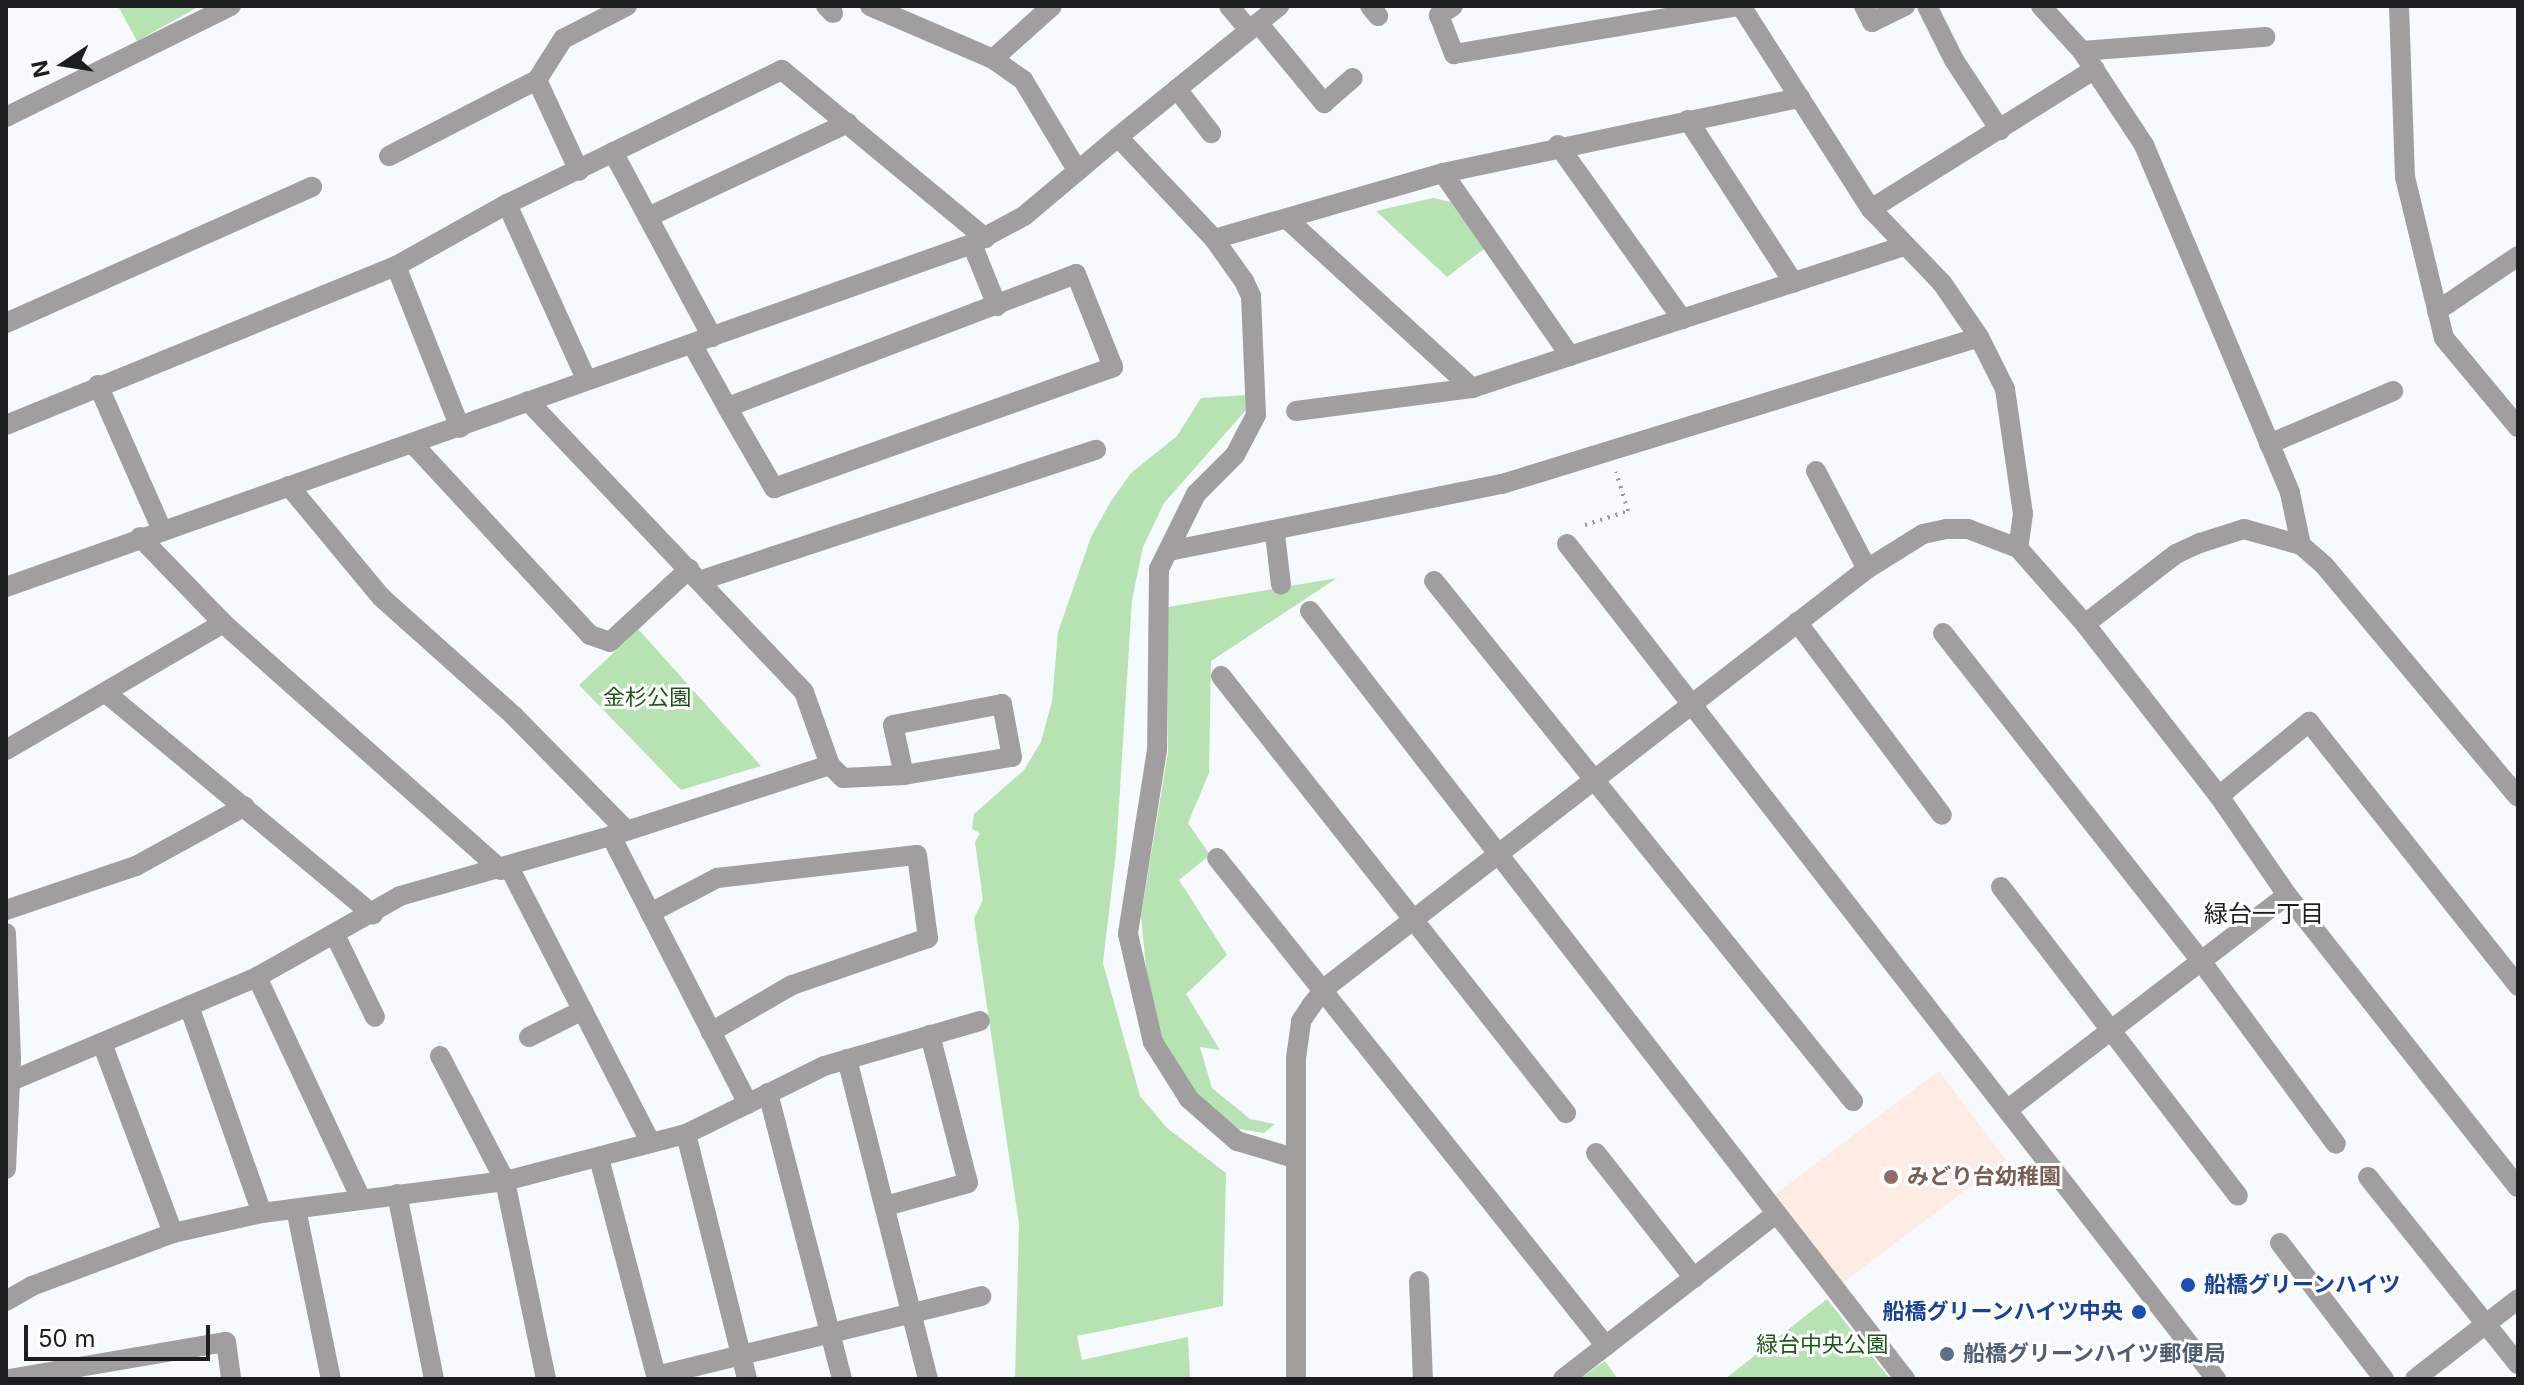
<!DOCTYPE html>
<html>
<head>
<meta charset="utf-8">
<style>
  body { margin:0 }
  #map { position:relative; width:2524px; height:1385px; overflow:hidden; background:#f7fafc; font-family:Inter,"Noto Sans JP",sans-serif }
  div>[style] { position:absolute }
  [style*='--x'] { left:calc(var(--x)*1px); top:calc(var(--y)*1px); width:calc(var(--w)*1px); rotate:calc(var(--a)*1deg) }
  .education>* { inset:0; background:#feebe3; transform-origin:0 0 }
  .green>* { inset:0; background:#b7e2b1 }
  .path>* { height:4px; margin-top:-2px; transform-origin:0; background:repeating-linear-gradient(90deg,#96989a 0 2px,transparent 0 8px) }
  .minor>* { height:20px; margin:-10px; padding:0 10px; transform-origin:10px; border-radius:10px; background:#a09e9e }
  .dots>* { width:22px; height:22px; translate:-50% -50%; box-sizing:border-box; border:4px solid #fff; border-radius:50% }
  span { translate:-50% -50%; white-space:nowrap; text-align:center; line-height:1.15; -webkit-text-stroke:6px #fff; paint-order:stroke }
  .park-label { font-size:22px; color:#1d5518 }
  .education-label { font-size:22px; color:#785e54; font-weight:700 }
  .left { translate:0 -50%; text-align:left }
  .transit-label { font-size:22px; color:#164399; font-weight:700 }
  .right { translate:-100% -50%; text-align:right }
  .service-label { font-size:22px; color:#4e5e75; font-weight:700 }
  .neighbourhood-label { font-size:24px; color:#1d1e1f }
  .frame { position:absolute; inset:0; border:8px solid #1d1e1f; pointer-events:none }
  .north { position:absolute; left:24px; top:24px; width:80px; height:80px; -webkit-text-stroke:6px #fff; paint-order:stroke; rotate:258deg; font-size:22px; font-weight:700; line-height:32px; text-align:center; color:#1d1e1f }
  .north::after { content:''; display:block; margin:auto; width:28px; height:36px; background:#1d1e1f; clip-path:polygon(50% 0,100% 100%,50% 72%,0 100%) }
  .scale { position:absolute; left:24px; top:1325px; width:186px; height:36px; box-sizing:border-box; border:4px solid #1d1e1f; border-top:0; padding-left:10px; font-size:24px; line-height:28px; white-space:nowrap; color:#1d1e1f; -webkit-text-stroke:6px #fff; paint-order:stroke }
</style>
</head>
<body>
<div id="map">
  <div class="education">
    <div style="left:1939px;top:1071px;width:111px;height:205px;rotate:53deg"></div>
  </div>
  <div class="green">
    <div style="clip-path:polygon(118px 6px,200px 6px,137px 41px)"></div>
    <div style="clip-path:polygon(1433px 198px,1451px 202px,1484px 249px,1447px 277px,1376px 211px)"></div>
    <div style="clip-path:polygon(1248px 395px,1246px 410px,1164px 503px,1143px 547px,1132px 600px,1116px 852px,1103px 963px,1140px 1096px,1167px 1128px,1226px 1173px,1223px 1306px,1077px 1336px,1082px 1360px,1188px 1337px,1190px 1379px,1015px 1379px,1019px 1224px,974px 918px,983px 900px,975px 842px,980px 833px,972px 829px,974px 814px,1024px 770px,1041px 742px,1052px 701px,1058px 632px,1091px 537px,1111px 501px,1131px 473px,1177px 436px,1201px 398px)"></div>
    <div style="clip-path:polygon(1337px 578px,1211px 661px,1209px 773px,1188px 823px,1210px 855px,1179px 880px,1227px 955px,1186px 994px,1220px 1050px,1200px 1047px,1212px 1088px,1250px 1119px,1275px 1124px,1264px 1133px,1239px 1129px,1193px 1095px,1157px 1038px,1150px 1007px,1141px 916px,1168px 752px,1168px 607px)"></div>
    <div style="clip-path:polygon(639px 629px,639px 630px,761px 766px,681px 790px,579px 685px)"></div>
    <div style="clip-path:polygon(1827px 1299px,1890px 1379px,1725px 1379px)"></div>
    <div style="clip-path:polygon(1605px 1361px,1618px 1379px,1579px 1379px)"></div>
  </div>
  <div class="path">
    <div style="--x:1585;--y:525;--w:45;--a:-18"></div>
    <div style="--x:1628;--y:511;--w:41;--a:-107.1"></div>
  </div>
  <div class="minor">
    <div style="--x:826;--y:6;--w:10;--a:45"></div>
    <div style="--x:870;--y:6;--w:134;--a:23.3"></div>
    <div style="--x:993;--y:59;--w:37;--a:35"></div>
    <div style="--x:1023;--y:80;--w:105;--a:59"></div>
    <div style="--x:1229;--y:6;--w:31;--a:50"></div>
    <div style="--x:1370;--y:6;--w:13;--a:51"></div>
    <div style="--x:1453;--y:6;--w:17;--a:147"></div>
    <div style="--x:1439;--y:15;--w:42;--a:69"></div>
    <div style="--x:1454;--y:54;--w:289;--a:-9.6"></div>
    <div style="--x:1741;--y:6;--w:241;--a:57.4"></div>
    <div style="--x:1871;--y:209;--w:103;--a:46.2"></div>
    <div style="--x:1942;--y:283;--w:65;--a:55.6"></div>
    <div style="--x:1979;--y:337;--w:58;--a:63.4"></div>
    <div style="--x:2005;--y:389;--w:126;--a:81.8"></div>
    <div style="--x:2023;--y:514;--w:34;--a:98"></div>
    <div style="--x:1864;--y:6;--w:18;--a:63"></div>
    <div style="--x:1872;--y:22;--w:37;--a:-26"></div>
    <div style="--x:1927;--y:6;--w:60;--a:63.4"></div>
    <div style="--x:1954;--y:60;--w:84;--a:56.7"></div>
    <div style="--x:2041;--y:6;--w:61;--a:47.7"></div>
    <div style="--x:2082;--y:51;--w:113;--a:56.6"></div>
    <div style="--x:2144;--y:145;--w:377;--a:67.2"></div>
    <div style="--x:2290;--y:493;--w:53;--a:78.1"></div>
    <div style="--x:2399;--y:6;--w:171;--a:88"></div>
    <div style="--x:2405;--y:177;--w:166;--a:76.4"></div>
    <div style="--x:2444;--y:338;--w:116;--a:50.3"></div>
    <div style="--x:1258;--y:23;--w:104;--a:50.5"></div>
    <div style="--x:1324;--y:103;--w:38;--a:-41"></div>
    <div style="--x:2082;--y:51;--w:184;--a:-4.4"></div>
    <div style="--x:993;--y:59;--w:79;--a:-41.9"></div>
    <div style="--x:537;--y:80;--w:100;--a:65.2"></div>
    <div style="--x:1177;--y:89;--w:56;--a:52.3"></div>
    <div style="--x:6;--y:117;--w:251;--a:-26.3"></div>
    <div style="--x:1688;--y:120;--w:194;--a:57"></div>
    <div style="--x:1118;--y:137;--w:208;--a:-39.1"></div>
    <div style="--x:1558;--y:145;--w:214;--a:54.5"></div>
    <div style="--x:613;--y:152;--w:210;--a:61.8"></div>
    <div style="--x:389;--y:156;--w:166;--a:-27.2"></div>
    <div style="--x:537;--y:80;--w:49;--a:-57.6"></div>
    <div style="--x:563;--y:39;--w:72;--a:-27.3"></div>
    <div style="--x:1443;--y:173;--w:223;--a:55.2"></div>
    <div style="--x:507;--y:204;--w:192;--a:65.7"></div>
    <div style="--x:1871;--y:209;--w:264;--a:-32"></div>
    <div style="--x:648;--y:217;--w:221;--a:-25.2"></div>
    <div style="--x:1287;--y:219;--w:251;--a:42.4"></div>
    <div style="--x:1472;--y:388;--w:453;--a:-18.2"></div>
    <div style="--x:1214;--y:239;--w:238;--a:-16.1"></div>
    <div style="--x:1443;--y:173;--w:365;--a:-11.9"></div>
    <div style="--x:972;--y:244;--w:67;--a:68"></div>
    <div style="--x:396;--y:266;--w:174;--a:68.4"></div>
    <div style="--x:2437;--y:311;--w:98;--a:-34.2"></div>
    <div style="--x:6;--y:323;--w:335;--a:-24"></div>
    <div style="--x:692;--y:344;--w:72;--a:60.9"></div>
    <div style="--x:727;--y:407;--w:94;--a:59.9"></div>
    <div style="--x:774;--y:488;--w:360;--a:-19.6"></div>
    <div style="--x:1113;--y:367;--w:100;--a:-111.7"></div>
    <div style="--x:1076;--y:274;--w:373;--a:159.1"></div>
    <div style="--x:98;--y:385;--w:158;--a:66.2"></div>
    <div style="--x:528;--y:401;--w:401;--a:46.5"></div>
    <div style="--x:804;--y:692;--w:77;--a:70.4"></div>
    <div style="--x:830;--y:765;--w:18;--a:45"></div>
    <div style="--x:843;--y:778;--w:61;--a:-2.8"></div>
    <div style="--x:904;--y:775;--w:109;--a:-9.5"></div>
    <div style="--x:1012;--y:757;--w:54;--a:-100.7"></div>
    <div style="--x:1002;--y:704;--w:111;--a:169.1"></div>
    <div style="--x:893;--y:725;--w:51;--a:77.6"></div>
    <div style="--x:1296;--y:411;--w:177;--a:-7.4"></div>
    <div style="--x:6;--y:425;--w:421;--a:-22.2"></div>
    <div style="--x:396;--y:266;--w:127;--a:-29.2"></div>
    <div style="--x:507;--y:204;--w:306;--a:-26"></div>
    <div style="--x:782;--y:70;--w:264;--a:39.6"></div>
    <div style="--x:2269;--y:444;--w:135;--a:-23.1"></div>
    <div style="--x:414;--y:445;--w:259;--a:47.2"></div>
    <div style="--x:590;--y:635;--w:21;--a:19"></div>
    <div style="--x:610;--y:642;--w:108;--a:-42.7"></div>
    <div style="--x:1816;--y:471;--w:110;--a:62.5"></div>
    <div style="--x:289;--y:486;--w:144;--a:50.3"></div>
    <div style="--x:381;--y:597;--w:178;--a:41.8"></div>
    <div style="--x:514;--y:716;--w:160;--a:45.5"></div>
    <div style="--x:1275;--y:534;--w:51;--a:83.3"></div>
    <div style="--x:140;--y:537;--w:120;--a:46"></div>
    <div style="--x:223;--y:623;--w:372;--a:41.6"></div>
    <div style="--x:1567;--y:544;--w:1058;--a:52.14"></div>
    <div style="--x:1169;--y:551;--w:340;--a:-11.4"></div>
    <div style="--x:1502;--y:484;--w:499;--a:-17.1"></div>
    <div style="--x:702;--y:580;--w:415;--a:-18.3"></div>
    <div style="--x:1434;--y:581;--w:668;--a:51.14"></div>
    <div style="--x:6;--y:587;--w:1025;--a:-19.55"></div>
    <div style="--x:972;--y:244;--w:59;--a:-28.3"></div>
    <div style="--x:1024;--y:216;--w:123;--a:-40"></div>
    <div style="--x:1118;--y:137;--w:140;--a:46.7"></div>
    <div style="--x:1214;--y:239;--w:52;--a:54.5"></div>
    <div style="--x:1244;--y:281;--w:17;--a:65"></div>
    <div style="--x:1251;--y:296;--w:119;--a:87.6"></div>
    <div style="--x:1256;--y:415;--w:45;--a:117.7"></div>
    <div style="--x:1235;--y:455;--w:55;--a:135"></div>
    <div style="--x:1196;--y:494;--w:84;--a:116.3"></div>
    <div style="--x:1159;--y:569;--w:181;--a:90.6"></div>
    <div style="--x:1157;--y:750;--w:186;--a:99"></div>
    <div style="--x:1128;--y:934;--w:111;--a:77"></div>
    <div style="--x:1153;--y:1042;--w:67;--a:57.7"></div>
    <div style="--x:1189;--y:1099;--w:64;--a:41.2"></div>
    <div style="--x:1237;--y:1141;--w:59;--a:16.6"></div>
    <div style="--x:1310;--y:611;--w:972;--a:52.23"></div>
    <div style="--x:1797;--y:622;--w:241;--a:53.1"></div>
    <div style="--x:2085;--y:624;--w:115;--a:-37.6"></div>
    <div style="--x:2176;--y:554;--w:26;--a:-25"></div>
    <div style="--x:2200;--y:543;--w:46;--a:-17.7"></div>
    <div style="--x:2244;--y:529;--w:59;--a:15.7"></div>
    <div style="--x:2301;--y:545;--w:30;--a:41"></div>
    <div style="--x:2324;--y:565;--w:302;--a:50.1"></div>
    <div style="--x:1943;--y:633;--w:417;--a:51.8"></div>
    <div style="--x:2201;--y:961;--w:227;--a:53.6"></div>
    <div style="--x:1221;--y:676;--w:557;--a:51.71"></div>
    <div style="--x:106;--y:693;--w:347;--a:39.7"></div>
    <div style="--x:6;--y:750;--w:251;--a:-30.3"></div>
    <div style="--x:2219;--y:796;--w:117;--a:-39.4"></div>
    <div style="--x:2309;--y:722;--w:337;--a:51.6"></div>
    <div style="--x:611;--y:836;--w:301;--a:62.9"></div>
    <div style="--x:1217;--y:858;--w:624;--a:51.44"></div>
    <div style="--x:509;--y:867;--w:310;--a:62.8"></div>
    <div style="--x:2001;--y:887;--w:389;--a:52.5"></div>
    <div style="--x:6;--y:910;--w:137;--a:-18.7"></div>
    <div style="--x:136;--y:866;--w:124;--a:-28.8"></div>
    <div style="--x:650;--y:913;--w:76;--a:-27.6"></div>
    <div style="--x:717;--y:878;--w:201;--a:-6.6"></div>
    <div style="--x:917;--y:855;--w:84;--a:82.5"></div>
    <div style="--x:928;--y:938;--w:144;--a:160.9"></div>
    <div style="--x:792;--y:985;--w:94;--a:149.9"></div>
    <div style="--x:6;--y:933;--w:126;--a:87.7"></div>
    <div style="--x:11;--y:1059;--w:110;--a:92.6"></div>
    <div style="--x:335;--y:935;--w:91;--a:64"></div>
    <div style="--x:257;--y:977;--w:245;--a:64.9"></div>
    <div style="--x:189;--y:1006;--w:219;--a:70.6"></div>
    <div style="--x:529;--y:1037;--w:60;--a:-26.6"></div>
    <div style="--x:102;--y:1043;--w:203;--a:69.5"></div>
    <div style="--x:440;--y:1056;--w:141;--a:62.5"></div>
    <div style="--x:505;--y:1181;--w:202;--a:78.3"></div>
    <div style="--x:847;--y:1059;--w:330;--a:75.8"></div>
    <div style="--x:11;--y:1081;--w:267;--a:-22.9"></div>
    <div style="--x:257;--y:977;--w:164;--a:-29.5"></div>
    <div style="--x:400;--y:896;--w:219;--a:-15.9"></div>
    <div style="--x:611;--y:836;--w:230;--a:-18"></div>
    <div style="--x:768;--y:1093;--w:295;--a:75.5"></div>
    <div style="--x:2007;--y:1110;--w:353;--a:-37.5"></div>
    <div style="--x:686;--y:1134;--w:252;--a:76"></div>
    <div style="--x:1596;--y:1153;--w:159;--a:51.9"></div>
    <div style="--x:599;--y:1158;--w:225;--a:75.3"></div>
    <div style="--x:656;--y:1376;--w:335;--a:-13.8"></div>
    <div style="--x:2368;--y:1177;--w:240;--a:51.3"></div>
    <div style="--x:397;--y:1194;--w:189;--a:78.7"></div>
    <div style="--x:886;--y:1206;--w:85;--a:-15.7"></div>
    <div style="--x:968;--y:1183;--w:153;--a:-104.4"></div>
    <div style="--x:296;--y:1209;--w:174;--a:78.4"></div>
    <div style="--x:2280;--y:1243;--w:171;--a:52.6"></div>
    <div style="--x:1419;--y:1281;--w:98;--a:87.7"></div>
    <div style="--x:6;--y:1301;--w:30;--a:-30"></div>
    <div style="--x:32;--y:1286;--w:151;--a:-20.6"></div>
    <div style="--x:173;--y:1233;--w:91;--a:-12.7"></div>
    <div style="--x:262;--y:1213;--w:245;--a:-7.5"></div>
    <div style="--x:505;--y:1181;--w:187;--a:-14.6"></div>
    <div style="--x:686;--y:1134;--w:154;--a:-26.2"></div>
    <div style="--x:824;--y:1066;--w:162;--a:-16.1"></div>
    <div style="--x:9;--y:1379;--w:220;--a:-9.7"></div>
    <div style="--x:226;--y:1342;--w:37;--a:82"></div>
    <div style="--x:1296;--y:1379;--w:321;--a:-90"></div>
    <div style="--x:1296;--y:1058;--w:37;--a:-82"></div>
    <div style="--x:1301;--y:1021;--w:18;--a:-56"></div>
    <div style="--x:1311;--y:1006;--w:23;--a:-52"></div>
    <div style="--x:1325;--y:988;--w:685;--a:-37.71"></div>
    <div style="--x:1867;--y:569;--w:66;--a:-32"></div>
    <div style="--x:1923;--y:534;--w:24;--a:-12"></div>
    <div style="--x:1946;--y:529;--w:22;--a:0"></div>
    <div style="--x:1968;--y:529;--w:53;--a:20.8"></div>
    <div style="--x:2018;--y:548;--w:101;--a:48.6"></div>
    <div style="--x:2085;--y:624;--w:218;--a:52.1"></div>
    <div style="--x:2219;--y:796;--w:120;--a:55.5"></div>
    <div style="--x:2287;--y:895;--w:372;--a:51.7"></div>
    <div style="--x:1563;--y:1379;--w:269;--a:-37.8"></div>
    <div style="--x:2415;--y:1379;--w:130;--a:-37.8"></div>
  </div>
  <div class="dots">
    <div style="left:1891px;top:1177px;background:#8d6e63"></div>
    <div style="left:2188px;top:1285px;background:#1a4fb4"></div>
    <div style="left:2139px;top:1312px;background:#1a4fb4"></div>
    <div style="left:1947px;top:1354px;background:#5c6f8a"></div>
  </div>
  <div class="park-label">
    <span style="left:647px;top:698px">金杉公園</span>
    <span style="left:1822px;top:1345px">緑台中央公園</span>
  </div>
  <div class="education-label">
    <span class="left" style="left:1907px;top:1177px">みどり台幼稚園</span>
  </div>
  <div class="transit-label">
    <span class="left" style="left:2204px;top:1285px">船橋グリーンハイツ</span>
    <span class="right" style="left:2123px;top:1312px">船橋グリーンハイツ中央</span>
  </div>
  <div class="service-label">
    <span class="left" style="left:1963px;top:1354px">船橋グリーンハイツ郵便局</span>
  </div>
  <div class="neighbourhood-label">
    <span style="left:2264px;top:914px">緑台一丁目</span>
  </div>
  <div class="frame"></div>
  <div class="north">N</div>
  <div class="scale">50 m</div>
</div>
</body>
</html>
